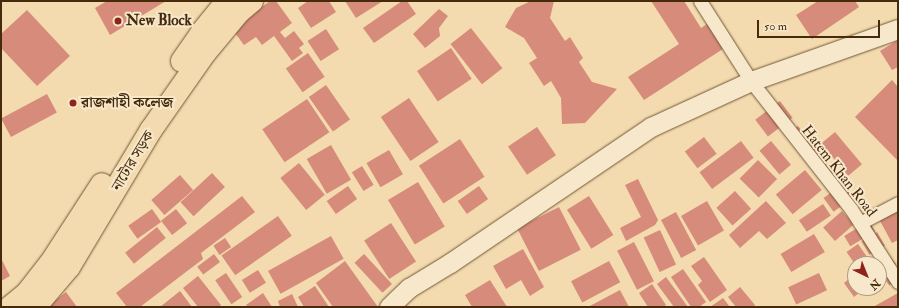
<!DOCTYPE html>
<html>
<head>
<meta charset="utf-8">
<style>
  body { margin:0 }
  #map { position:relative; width:899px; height:308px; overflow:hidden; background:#f3dbaf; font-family:"IM FELL Double Pica","Noto Serif Bengali",serif }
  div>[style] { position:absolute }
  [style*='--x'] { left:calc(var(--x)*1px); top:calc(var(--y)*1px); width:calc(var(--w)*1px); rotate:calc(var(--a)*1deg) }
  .building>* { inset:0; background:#d78b7b; transform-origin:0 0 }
  .roads { filter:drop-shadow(0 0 1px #715635) drop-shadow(0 0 1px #715635) }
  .street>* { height:13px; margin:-6.5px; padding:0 6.5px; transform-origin:6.5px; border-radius:6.5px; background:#f7e8cb }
  .secondary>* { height:19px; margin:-9.5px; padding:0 9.5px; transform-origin:9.5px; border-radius:9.5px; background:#f7e8cb }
  .highway>* { height:22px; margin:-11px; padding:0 11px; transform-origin:11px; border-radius:11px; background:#f3dbaf }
  .dots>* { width:11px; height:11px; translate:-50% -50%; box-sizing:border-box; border:2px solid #f7e8cb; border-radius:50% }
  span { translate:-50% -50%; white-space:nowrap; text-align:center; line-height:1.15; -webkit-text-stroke:4px #f7e8cb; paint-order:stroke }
  .poi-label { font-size:15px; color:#462a0c; font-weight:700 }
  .left { translate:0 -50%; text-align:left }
  .street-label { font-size:15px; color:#462a0c }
  .frame { position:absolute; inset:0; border:2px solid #462a0c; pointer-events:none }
  .north { position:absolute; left:847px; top:256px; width:40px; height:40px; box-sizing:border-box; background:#f7e8cb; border:1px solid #b09c7f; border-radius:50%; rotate:137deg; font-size:11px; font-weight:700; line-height:16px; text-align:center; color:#462a0c }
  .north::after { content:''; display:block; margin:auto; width:14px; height:18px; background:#8f2418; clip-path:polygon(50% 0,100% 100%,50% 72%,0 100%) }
  .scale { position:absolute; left:757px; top:20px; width:123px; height:18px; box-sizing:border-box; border:2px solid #462a0c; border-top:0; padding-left:5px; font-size:12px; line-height:14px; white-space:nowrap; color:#462a0c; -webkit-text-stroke:3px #f7e8cb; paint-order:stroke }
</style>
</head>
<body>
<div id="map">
  <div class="building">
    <div style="clip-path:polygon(107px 1px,166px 1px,110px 35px,95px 8px)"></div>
    <div style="clip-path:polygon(270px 1px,276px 1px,292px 23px,280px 32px,285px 38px,294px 31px,304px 44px,299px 48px,303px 53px,292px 61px,274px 36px,262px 45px,256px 37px,244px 45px,232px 29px)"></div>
    <div style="clip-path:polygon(308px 1px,329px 1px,336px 12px,311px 28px,298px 8px)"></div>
    <div style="clip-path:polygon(345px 1px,383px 1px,356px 18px)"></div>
    <div style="clip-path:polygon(402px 1px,407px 1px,416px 14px,374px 43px,363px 28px)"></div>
    <div style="clip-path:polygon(531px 1px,554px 1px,550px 18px,565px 41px,570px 37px,583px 58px,579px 62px,592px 82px,617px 89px,585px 123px,562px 124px,561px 98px,551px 81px,544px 86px,529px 63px,537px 58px,524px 38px,505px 27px,516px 8px)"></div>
    <div style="clip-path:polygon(651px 1px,684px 1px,701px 28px,710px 22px,726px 47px,644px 100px,628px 77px,679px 44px)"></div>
    <div style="clip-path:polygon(818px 1px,855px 1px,859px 7px,812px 39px,796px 15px)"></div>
    <div style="clip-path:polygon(439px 9px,448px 16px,439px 28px,440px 36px,425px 48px,413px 34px)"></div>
    <div style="clip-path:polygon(27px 10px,70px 56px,37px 86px,1px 48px,1px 34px)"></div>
    <div style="left:471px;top:28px;width:51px;height:26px;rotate:52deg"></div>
    <div style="left:326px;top:29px;width:24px;height:22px;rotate:57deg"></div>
    <div style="clip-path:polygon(898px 40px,898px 67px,892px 70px,880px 51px)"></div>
    <div style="left:451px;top:48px;width:37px;height:41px;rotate:56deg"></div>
    <div style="left:308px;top:53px;width:29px;height:27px;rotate:55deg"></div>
    <div style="clip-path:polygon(892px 80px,898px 87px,898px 161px,855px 117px)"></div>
    <div style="left:326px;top:85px;width:42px;height:21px;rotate:55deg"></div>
    <div style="left:47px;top:94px;width:21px;height:52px;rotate:62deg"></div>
    <div style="left:409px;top:98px;width:53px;height:34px;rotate:56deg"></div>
    <div style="left:307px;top:99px;width:40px;height:54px;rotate:56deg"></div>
    <div style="left:780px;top:101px;width:21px;height:31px;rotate:53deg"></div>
    <div style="left:798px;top:126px;width:67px;height:10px;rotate:51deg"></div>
    <div style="left:537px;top:127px;width:34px;height:35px;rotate:56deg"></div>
    <div style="left:835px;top:132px;width:42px;height:18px;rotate:50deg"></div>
    <div style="left:704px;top:137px;width:21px;height:24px;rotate:53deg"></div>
    <div style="left:460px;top:139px;width:45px;height:49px;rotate:57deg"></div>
    <div style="left:741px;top:141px;width:21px;height:52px;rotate:53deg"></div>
    <div style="left:771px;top:141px;width:31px;height:15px;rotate:50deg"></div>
    <div style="left:331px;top:145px;width:40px;height:28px;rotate:60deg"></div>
    <div style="left:389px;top:150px;width:28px;height:26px;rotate:60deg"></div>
    <div style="left:758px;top:160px;width:27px;height:26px;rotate:45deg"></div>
    <div style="left:299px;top:163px;width:41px;height:24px;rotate:51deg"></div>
    <div style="left:362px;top:166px;width:22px;height:12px;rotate:58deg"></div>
    <div style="left:805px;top:170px;width:26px;height:38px;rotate:50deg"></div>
    <div style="left:212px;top:173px;width:19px;height:43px;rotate:47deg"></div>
    <div style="left:180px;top:175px;width:20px;height:38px;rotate:49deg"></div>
    <div style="clip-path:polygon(638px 179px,658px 220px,655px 225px,626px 241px,620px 228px,641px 217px,625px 185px)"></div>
    <div style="left:418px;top:182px;width:52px;height:35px;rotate:59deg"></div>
    <div style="left:843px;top:184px;width:17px;height:24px;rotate:54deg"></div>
    <div style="left:348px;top:186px;width:16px;height:26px;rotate:55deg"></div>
    <div style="left:479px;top:186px;width:16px;height:26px;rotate:55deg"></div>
    <div style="left:735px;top:191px;width:24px;height:25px;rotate:48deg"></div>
    <div style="clip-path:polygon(242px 196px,255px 212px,201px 253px,203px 259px,140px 307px,127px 307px,116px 293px)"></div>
    <div style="left:589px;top:196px;width:46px;height:26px;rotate:58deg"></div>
    <div style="left:707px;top:201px;width:34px;height:30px;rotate:60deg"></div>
    <div style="clip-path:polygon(766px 201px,786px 223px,767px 239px,759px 231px,740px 248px,729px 235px)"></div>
    <div style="left:823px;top:204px;width:14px;height:29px;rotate:56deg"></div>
    <div style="left:559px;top:207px;width:48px;height:47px;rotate:63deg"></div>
    <div style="left:152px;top:209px;width:16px;height:29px;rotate:55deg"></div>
    <div style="left:176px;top:209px;width:18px;height:19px;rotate:52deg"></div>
    <div style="clip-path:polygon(898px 209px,898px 240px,892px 243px,879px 219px)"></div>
    <div style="left:842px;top:211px;width:18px;height:25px;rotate:49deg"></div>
    <div style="left:676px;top:212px;width:43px;height:17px;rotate:62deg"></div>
    <div style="left:278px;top:216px;width:24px;height:69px;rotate:55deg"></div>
    <div style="left:869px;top:221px;width:12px;height:29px;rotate:59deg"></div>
    <div style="left:391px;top:223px;width:46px;height:32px;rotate:57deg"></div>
    <div style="left:157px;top:227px;width:14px;height:41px;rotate:51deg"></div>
    <div style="left:660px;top:230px;width:38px;height:18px;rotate:65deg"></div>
    <div style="left:877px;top:232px;width:16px;height:18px;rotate:60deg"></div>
    <div style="left:814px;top:234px;width:21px;height:39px;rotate:59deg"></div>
    <div style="left:331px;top:236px;width:26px;height:72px;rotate:61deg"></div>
    <div style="left:225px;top:238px;width:11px;height:14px;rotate:56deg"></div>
    <div style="left:634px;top:242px;width:44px;height:19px;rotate:63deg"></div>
    <div style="left:858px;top:244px;width:16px;height:14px;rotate:55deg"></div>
    <div style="clip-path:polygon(523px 249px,544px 287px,530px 296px,521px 280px,506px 289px,493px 266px)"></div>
    <div style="clip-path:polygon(885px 251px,896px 264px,879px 277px,879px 264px,868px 264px)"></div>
    <div style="left:214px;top:254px;width:10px;height:21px;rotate:53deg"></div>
    <div style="left:364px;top:254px;width:41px;height:13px;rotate:47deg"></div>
    <div style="clip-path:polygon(704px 257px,727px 290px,710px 302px,698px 285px,702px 281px,691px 266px)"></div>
    <div style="clip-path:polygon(1px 258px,10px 276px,1px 281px)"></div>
    <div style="clip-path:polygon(345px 261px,378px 307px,333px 307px,316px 283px)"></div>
    <div style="left:609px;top:261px;width:24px;height:43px;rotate:62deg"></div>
    <div style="clip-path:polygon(683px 269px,706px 302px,699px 307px,691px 307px,671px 277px)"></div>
    <div style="left:258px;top:270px;width:15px;height:19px;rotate:58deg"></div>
    <div style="left:889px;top:272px;width:11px;height:8px;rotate:52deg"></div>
    <div style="left:226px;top:273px;width:29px;height:13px;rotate:56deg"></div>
    <div style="left:819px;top:273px;width:19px;height:34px;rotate:65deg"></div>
    <div style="clip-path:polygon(855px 274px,855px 288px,865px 288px,854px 297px,844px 283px)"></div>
    <div style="clip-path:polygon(198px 276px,221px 305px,219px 307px,198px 307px,183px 288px)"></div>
    <div style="clip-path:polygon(666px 277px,688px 307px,674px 307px,657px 284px)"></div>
    <div style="clip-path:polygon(490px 280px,507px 307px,472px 307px,465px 295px)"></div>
    <div style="clip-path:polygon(652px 284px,666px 305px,663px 307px,648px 307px,639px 293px)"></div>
    <div style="clip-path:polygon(315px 286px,329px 307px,304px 307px,298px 297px)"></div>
    <div style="clip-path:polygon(740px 287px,755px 305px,753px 307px,736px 307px,728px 297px)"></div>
    <div style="clip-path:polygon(620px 290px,629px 307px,588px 307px)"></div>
    <div style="clip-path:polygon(180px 291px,192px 307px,160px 307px)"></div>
    <div style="clip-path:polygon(66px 292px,77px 307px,47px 307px)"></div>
    <div style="clip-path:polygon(263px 293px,272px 307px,248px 307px,246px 305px)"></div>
    <div style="clip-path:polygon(898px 293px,898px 307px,873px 307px)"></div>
    <div style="clip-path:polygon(292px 294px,298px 307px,280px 307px,278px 301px)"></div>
    <div style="clip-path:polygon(723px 298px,730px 307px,710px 307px)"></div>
  </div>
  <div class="roads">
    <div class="street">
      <div style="--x:700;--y:1;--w:95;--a:57.5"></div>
      <div style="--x:751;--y:81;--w:162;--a:52"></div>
      <div style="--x:851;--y:209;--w:87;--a:57.2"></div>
      <div style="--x:860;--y:223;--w:43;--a:-27.8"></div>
    </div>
    <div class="secondary">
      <div style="--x:389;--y:307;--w:28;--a:-44"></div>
      <div style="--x:409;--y:288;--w:48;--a:-31.4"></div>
      <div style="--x:450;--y:263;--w:243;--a:-34.1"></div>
      <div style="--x:651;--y:127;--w:110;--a:-24.7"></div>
      <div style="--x:751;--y:81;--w:156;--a:-19.5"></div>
    </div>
    <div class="highway">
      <div style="--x:182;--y:61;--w:35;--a:-55"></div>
      <div style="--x:202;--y:32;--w:40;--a:-51"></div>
      <div style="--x:10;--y:307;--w:22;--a:-39"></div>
      <div style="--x:27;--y:293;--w:37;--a:-52"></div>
      <div style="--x:50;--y:264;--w:95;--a:-57"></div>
      <div style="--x:35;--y:307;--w:52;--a:-49.6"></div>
      <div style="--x:69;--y:267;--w:160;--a:-59.1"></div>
      <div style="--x:151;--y:130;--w:94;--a:-55"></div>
      <div style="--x:205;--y:53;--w:53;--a:-50.3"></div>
      <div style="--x:239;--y:12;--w:17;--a:-40"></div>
    </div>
  </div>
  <div class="dots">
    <div style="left:118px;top:21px;background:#8f2418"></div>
    <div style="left:73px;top:103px;background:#8f2418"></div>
  </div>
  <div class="poi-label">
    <span class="left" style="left:126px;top:21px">New Block</span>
    <span class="left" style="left:81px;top:103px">রাজশাহী কলেজ</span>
  </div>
  <div class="street-label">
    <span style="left:133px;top:161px;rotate:-59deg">নাটোর সড়ক</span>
    <span style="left:839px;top:171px;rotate:52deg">Hatem Khan Road</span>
  </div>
  <div class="frame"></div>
  <div class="north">N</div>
  <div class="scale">50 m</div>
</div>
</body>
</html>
